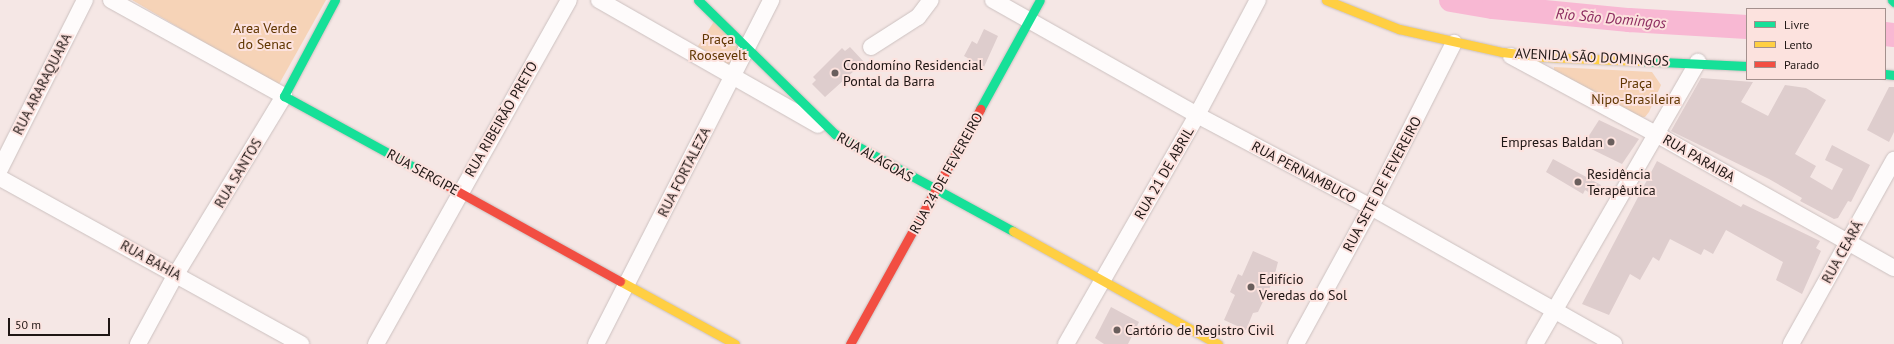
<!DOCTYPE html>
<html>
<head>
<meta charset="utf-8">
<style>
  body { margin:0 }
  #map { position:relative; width:1894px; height:344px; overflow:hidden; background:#f5e7e5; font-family:"PT Sans",sans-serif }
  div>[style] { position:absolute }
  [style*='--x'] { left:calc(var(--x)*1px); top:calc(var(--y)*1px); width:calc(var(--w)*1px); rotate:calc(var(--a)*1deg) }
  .green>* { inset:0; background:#f6d3b7 }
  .river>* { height:24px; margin:-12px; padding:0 12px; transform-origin:12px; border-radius:12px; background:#f8b8d3 }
  .building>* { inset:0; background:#decdcd }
  .roads { filter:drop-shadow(0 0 1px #ccc1c0) drop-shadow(0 0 1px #ccc1c0) }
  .street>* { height:16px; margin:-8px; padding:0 8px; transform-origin:8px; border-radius:8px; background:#fefbfb }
  .fast>* { height:9px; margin:-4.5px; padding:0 4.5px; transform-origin:4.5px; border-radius:4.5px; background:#16e098 }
  .slow>* { height:9px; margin:-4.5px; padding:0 4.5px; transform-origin:4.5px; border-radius:4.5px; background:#ffcf43 }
  .jam>* { height:9px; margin:-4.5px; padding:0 4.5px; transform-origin:4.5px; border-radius:4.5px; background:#f24e42 }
  .dots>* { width:11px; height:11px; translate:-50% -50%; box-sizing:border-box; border:2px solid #fce2de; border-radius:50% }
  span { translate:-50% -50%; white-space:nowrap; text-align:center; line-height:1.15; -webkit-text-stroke:4px #fce2de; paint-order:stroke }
  .park-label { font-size:14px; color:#603601 }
  .street-label { font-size:14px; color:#1f1614 }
  .poi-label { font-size:14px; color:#1f1614 }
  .left { translate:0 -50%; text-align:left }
  .right { translate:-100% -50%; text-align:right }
  .water-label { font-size:15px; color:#8d2c60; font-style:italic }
  .legend { position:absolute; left:1746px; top:8px; width:140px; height:72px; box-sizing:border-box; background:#fce2de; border:1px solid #a4908d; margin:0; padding:5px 7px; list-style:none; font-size:12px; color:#1f1614 }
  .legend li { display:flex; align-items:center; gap:8px; height:20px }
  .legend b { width:20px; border:1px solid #a4908d }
  .scale { position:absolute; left:8px; top:318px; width:102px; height:18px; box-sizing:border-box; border:2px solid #1f1614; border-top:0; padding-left:5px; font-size:12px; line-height:14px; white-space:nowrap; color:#1f1614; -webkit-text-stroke:3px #fce2de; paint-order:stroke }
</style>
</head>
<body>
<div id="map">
  <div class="green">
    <div style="clip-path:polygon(132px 0,326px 0,278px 86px)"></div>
    <div style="clip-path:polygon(715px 20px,740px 44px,726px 71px,694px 52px)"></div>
    <div style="clip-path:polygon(1554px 67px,1652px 72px,1661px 85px,1649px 112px,1645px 117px,1640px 117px,1554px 71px)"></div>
  </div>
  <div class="river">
    <div style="--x:1451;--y:0;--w:43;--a:9.5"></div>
    <div style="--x:1493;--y:7;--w:137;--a:5.5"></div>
    <div style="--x:1629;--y:20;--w:118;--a:3.4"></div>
    <div style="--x:1885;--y:34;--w:9;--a:6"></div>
  </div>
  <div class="building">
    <div style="clip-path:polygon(984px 29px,998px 36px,984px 67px,964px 56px,972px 41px,977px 44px)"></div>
    <div style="clip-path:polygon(850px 47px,864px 62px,825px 97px,812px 84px,816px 80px,813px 77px,842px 48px,845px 51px)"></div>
    <div style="clip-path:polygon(1701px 78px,1753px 82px,1741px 102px,1768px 116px,1785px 85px,1806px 88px,1826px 100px,1795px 154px,1816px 166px,1810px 177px,1832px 190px,1843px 169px,1825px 160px,1832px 145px,1870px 165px,1851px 202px,1848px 201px,1838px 218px,1834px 219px,1800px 201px,1802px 198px,1769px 179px,1671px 131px)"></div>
    <div style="clip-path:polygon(1889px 87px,1894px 87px,1894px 132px,1889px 142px,1867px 130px)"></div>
    <div style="clip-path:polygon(1599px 120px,1639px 139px,1622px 164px,1583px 145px)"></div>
    <div style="clip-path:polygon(1553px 159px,1601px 185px,1595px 196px,1585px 190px,1583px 194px,1546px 172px)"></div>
    <div style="clip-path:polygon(1657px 161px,1741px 207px,1743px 204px,1820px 241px,1816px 248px,1821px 251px,1802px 294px,1776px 280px,1783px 262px,1726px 230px,1713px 254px,1704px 249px,1701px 255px,1670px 239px,1659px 261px,1653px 257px,1640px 280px,1630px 274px,1609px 315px,1582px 304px)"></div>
    <div style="clip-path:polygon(1253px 251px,1278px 262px,1273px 281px,1258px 312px,1253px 313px,1246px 330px,1224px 320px,1235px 295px,1230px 292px,1238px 274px,1242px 276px)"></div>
    <div style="clip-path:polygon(1111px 307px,1139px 322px,1128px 344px,1104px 344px,1095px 338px)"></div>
  </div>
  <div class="roads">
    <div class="street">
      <div style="--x:111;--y:0;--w:198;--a:29"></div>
      <div style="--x:284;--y:96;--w:208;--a:121.2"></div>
      <div style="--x:176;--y:274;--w:80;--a:118.5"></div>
      <div style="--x:599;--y:0;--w:252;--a:29.7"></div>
      <div style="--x:993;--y:0;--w:234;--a:29.4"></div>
      <div style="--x:1197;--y:115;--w:197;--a:27.9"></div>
      <div style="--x:1371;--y:207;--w:279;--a:29.4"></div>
      <div style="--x:871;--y:47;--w:56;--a:-32.6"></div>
      <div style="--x:918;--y:17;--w:21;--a:-53"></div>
      <div style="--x:1511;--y:56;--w:165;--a:28.3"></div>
      <div style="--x:1656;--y:134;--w:273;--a:29.4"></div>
      <div style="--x:0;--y:169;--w:189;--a:-63.3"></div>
      <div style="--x:0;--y:178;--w:344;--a:28.9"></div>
      <div style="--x:376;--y:344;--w:394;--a:-60.7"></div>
      <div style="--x:596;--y:344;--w:386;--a:-63"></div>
      <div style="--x:1066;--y:344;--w:264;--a:-60.2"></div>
      <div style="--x:1197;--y:115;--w:130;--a:-62.1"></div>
      <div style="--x:1296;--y:344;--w:156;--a:-61.3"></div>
      <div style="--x:1371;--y:207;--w:184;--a:-63.2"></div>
      <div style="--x:1535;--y:344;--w:326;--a:-60"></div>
      <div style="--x:1791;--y:344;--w:211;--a:-60.8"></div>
    </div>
    <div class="fast">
      <div style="--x:335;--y:0;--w:109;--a:118"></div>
      <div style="--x:284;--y:96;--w:169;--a:28.7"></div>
      <div style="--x:698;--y:0;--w:192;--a:44.4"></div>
      <div style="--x:835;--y:134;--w:203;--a:28.6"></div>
      <div style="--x:1892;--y:0;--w:3;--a:45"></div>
      <div style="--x:1640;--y:61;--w:107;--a:2.7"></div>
      <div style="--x:1885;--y:74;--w:9;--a:6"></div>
      <div style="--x:980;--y:109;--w:124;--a:-61.2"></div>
    </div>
    <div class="slow">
      <div style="--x:1326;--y:0;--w:79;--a:21.7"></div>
      <div style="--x:1399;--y:29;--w:106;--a:12.6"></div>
      <div style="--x:1502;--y:52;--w:44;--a:6.5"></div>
      <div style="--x:1546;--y:57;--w:94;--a:2.4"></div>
      <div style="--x:1013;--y:231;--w:234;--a:28.9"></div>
      <div style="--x:620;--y:281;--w:131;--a:28.7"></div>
    </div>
    <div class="jam">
      <div style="--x:432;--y:177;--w:215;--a:29"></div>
      <div style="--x:850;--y:344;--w:269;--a:-61"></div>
    </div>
  </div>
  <div class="dots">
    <div style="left:835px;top:73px;background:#6a5f5d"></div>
    <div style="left:1611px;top:142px;background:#6a5f5d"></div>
    <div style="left:1578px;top:182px;background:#6a5f5d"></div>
    <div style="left:1251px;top:287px;background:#6a5f5d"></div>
    <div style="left:1117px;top:330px;background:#6a5f5d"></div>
  </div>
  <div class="park-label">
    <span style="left:265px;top:36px">Area Verde<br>do Senac</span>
    <span style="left:718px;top:47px">Praça<br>Roosevelt</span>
    <span style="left:1636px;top:91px">Praça<br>Nipo-Brasileira</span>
  </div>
  <div class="street-label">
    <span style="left:1592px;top:57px;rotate:3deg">AVENIDA SÃO DOMINGOS</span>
    <span style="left:42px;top:84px;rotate:-63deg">RUA ARARAQUARA</span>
    <span style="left:501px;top:119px;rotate:-60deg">RUA RIBEIRÃO PRETO</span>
    <span style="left:875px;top:157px;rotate:30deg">RUA ALAGOAS</span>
    <span style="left:1699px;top:158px;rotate:30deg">RUA PARAIBA</span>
    <span style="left:423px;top:172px;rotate:29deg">RUA SERGIPE</span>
    <span style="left:684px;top:172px;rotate:-63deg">RUA FORTALEZA</span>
    <span style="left:1304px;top:172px;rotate:28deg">RUA PERNAMBUCO</span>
    <span style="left:238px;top:173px;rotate:-59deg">RUA SANTOS</span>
    <span style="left:946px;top:173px;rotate:-61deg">RUA 24 DE FEVEREIRO</span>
    <span style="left:1164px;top:173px;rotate:-60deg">RUA 21 DE ABRIL</span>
    <span style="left:1382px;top:184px;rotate:-62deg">RUA SETE DE FEVEREIRO</span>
    <span style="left:1842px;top:252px;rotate:-61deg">RUA CEARÁ</span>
    <span style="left:151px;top:260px;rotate:29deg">RUA BAHIA</span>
  </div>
  <div class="poi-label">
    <span class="left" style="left:843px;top:73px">Condomíno Residencial<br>Pontal da Barra</span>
    <span class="right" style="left:1603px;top:142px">Empresas Baldan</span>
    <span class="left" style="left:1587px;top:182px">Residência<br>Terapêutica</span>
    <span class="left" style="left:1259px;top:287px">Edifício<br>Veredas do Sol</span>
    <span class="left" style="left:1125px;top:330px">Cartório de Registro Civil</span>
  </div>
  <div class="water-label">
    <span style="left:1611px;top:18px;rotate:5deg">Rio São Domingos</span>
  </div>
  <ul class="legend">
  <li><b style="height:5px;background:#16e098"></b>Livre</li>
  <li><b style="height:5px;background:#ffcf43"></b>Lento</li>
  <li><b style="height:5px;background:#f24e42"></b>Parado</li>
  </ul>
  <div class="scale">50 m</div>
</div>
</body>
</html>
